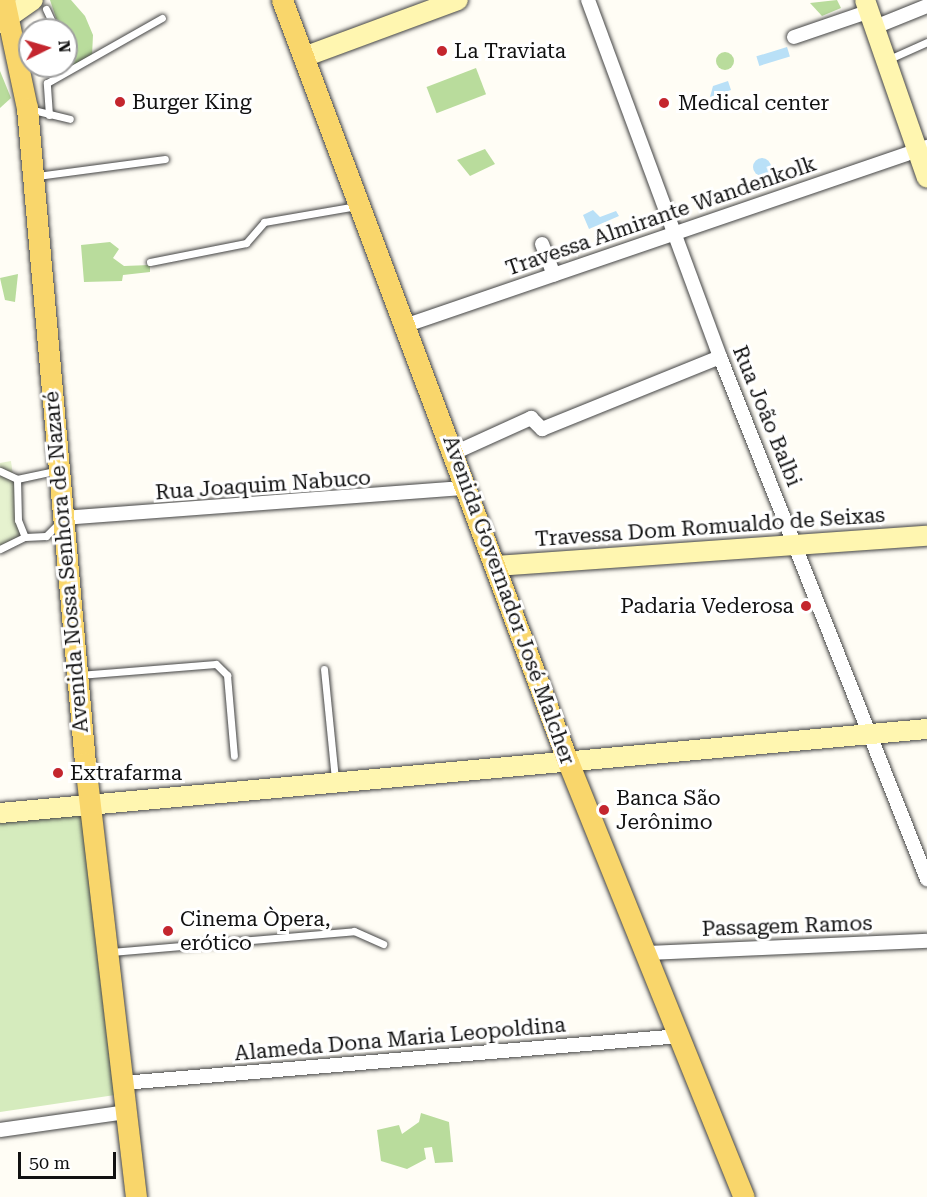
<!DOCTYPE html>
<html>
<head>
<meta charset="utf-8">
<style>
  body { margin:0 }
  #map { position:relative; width:927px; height:1197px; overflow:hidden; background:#fffdf5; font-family:"Roboto Serif",serif }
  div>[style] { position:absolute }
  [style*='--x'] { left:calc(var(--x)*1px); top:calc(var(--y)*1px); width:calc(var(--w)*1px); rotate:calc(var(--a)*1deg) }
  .green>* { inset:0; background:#d5ebbd }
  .forest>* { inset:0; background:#b9dc9c; transform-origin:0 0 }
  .round { border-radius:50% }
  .pitch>* { inset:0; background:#e6f2cf }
  .water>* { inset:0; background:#b9e0f7; transform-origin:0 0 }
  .roads { filter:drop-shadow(0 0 2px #444) drop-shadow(0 0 2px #444) }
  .lane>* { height:7px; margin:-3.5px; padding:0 3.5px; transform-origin:3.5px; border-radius:3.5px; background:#fff }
  .street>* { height:14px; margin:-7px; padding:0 7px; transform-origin:7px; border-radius:7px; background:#fff }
  .secondary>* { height:20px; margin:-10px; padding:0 10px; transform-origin:10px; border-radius:10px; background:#fff6b0 }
  .primary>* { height:21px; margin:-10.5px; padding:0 10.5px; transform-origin:10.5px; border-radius:10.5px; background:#f9d66b }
  .dots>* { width:16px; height:16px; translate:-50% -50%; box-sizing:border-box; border:3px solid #fff; border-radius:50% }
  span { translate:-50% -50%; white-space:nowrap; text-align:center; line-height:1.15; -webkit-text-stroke:6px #fff; paint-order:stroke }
  .poi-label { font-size:21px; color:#111 }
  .left { translate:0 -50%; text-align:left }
  .right { translate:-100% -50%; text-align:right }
  .street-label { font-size:21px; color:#111 }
  .north { position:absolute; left:18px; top:18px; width:60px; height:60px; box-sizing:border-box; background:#fff; border:2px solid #a0a0a0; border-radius:50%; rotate:85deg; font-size:16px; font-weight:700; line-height:24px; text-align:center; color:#111 }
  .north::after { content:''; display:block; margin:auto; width:21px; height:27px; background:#c4262e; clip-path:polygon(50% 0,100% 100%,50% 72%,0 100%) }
  .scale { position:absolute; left:18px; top:1152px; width:98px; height:27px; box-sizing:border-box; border:3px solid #111; border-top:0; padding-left:8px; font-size:18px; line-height:21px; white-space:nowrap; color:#111; -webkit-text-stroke:4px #fff; paint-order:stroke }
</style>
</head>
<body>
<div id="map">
  <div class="green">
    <div style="clip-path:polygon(83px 810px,115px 1095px,0 1112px,0 820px)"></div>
  </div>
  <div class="forest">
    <div style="clip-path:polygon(50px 0,71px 0,85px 16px,93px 35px,92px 56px,69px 67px,66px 30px,60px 30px)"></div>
    <div style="clip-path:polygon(837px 0,841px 8px,822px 16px,810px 3px)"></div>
    <div class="round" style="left:716px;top:52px;width:18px;height:18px"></div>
    <div style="left:476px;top:68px;width:28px;height:53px;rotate:69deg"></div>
    <div style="clip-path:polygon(0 71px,11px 98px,0 108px)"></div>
    <div style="clip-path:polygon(485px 149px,495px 164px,470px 176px,457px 160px)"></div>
    <div style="clip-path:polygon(110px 242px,119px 249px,113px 258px,124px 266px,150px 265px,150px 272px,123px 275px,122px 281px,84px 282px,81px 245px)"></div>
    <div style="clip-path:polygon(18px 274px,15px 302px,5px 300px,0 278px)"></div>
    <div style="clip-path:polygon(421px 1113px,449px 1122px,453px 1162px,435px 1163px,432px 1147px,424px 1148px,426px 1159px,407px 1169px,381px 1161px,377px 1130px,399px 1125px,402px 1134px,419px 1122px)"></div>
  </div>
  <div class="pitch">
    <div style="clip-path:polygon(11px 461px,22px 543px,0 547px,0 463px)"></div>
  </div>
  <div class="water">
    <div style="left:787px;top:47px;width:10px;height:32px;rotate:73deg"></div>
    <div style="clip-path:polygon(728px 81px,731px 90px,710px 97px,713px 86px)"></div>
    <div class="round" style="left:753px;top:158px;width:18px;height:18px"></div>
    <div style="clip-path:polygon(593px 210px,600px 217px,616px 211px,619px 216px,589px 229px,583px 215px)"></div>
  </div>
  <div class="roads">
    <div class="lane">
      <div style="--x:46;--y:9;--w:23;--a:65"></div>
      <div style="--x:887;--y:60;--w:44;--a:-24.2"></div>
      <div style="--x:29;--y:109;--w:42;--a:13.7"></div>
      <div style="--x:49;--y:115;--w:32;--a:-94"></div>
      <div style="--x:47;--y:83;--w:132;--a:-29.5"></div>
      <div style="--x:37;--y:176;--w:129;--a:-7.6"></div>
      <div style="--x:150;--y:262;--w:98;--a:-11.2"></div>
      <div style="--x:246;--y:243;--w:28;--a:-49"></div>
      <div style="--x:264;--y:222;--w:94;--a:-9.8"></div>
      <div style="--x:0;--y:471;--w:19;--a:25"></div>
      <div style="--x:17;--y:479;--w:41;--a:88.6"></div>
      <div style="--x:18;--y:520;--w:18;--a:68"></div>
      <div style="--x:25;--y:537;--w:21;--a:-3"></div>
      <div style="--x:46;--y:536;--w:18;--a:-45"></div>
      <div style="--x:17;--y:479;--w:40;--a:-12"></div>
      <div style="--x:0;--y:549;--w:28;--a:-26"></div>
      <div style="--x:324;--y:669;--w:111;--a:84.3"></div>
      <div style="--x:79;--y:675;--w:137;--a:-4.6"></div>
      <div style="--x:216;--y:664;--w:16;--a:45"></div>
      <div style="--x:227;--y:675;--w:81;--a:85.1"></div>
      <div style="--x:111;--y:952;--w:244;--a:-4.9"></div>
      <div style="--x:354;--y:931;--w:32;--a:24"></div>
    </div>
    <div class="street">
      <div style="--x:588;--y:0;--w:381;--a:69.7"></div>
      <div style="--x:720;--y:357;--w:562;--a:68.37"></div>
      <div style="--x:875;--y:27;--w:56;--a:-22"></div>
      <div style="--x:794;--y:37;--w:80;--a:-18.9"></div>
      <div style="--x:542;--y:244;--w:33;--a:69"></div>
      <div style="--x:407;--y:325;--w:550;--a:-18.9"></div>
      <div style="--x:454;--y:453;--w:85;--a:-24.4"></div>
      <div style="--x:531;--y:418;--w:16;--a:45"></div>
      <div style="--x:542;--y:429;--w:192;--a:-22"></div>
      <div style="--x:63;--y:518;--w:404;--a:-4.3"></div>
      <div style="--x:649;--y:953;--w:278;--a:-2.5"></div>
      <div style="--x:123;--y:1083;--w:559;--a:-4.82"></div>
      <div style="--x:0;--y:1130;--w:127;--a:-8.1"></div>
    </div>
    <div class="secondary">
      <div style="--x:865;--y:0;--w:188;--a:70.8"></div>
      <div style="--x:0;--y:23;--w:40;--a:-34.9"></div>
      <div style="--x:304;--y:57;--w:164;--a:-20.3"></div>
      <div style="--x:495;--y:566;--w:433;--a:-4"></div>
      <div style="--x:0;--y:813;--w:931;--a:-5.18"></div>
    </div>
    <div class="primary">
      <div style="--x:4;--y:0;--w:110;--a:78"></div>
      <div style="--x:27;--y:108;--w:658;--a:84.94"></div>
      <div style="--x:85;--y:763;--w:437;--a:83.3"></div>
      <div style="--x:282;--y:0;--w:814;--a:69.43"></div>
      <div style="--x:568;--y:762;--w:469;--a:68"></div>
    </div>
  </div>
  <div class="dots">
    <div style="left:442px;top:51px;background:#c4262e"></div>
    <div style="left:120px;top:102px;background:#c4262e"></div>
    <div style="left:664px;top:103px;background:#c4262e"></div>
    <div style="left:806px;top:606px;background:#c4262e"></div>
    <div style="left:58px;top:773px;background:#c4262e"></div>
    <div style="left:604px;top:810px;background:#c4262e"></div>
    <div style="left:168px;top:931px;background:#c4262e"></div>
  </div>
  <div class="poi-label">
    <span class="left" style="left:454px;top:51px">La Traviata</span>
    <span class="left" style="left:132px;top:102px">Burger King</span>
    <span class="left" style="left:678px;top:103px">Medical center</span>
    <span class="right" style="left:794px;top:606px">Padaria Vederosa</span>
    <span class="left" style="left:70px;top:773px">Extrafarma</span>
    <span class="left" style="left:616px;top:810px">Banca São<br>Jerônimo</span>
    <span class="left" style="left:180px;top:931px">Cinema Òpera,<br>erótico</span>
  </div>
  <div class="street-label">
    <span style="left:661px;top:216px;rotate:-19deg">Travessa Almirante Wandenkolk</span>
    <span style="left:767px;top:416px;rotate:68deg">Rua João Balbi</span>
    <span style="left:263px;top:485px;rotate:-4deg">Rua Joaquim Nabuco</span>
    <span style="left:710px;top:527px;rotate:-4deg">Travessa Dom Romualdo de Seixas</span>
    <span style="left:66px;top:562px;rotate:-95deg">Avenida Nossa Senhora de Nazaré</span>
    <span style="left:509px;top:600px;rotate:70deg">Avenida Governador José Malcher</span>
    <span style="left:787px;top:926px;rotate:-2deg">Passagem Ramos</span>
    <span style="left:400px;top:1039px;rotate:-5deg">Alameda Dona Maria Leopoldina</span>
  </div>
  <div class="north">N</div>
  <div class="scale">50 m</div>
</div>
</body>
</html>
